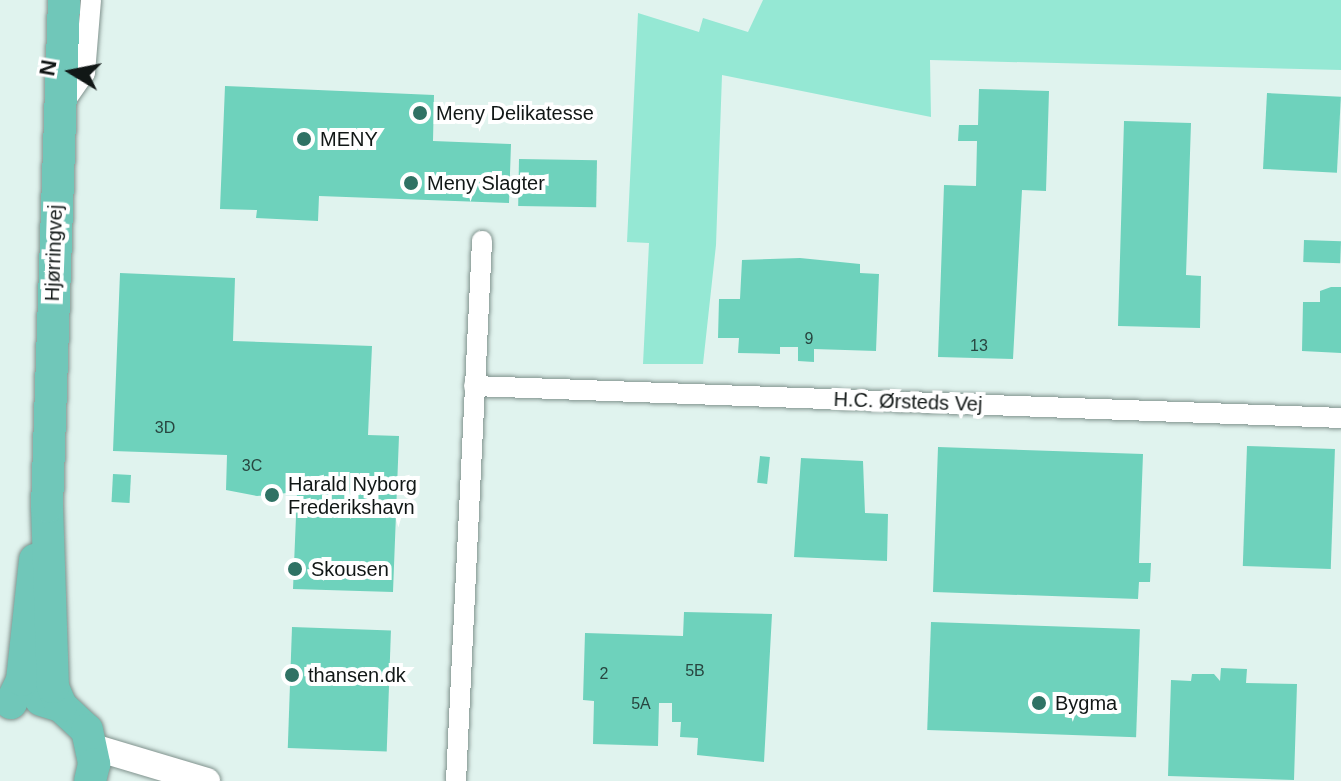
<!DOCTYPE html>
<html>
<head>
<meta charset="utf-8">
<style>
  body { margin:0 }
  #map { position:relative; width:1341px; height:781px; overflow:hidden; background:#e0f3ee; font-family:Helvetica,sans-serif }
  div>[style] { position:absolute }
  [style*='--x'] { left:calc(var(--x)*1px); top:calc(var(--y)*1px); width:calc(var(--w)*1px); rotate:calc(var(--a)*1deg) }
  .green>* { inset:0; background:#95e8d4 }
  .building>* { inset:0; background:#6ed2bc; transform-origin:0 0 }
  .roads { filter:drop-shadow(0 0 2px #80928d) drop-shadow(0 0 2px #80928d) }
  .minor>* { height:20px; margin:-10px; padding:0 10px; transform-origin:10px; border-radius:10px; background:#fff }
  .tertiary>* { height:26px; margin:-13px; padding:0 13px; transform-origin:13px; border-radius:13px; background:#fff }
  .primary>* { height:32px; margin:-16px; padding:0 16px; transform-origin:16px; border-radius:16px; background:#70c7b9 }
  .dots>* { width:22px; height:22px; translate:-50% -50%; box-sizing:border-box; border:4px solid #fff; border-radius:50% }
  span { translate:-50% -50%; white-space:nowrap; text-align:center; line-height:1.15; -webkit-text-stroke:8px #fff; paint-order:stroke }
  .number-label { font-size:16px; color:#284640 }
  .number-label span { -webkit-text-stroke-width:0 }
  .poi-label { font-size:20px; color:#111716 }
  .left { translate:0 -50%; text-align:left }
  .street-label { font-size:20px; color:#111716 }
  .north { position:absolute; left:32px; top:32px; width:80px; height:80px; -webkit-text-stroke:6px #fff; paint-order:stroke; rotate:280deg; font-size:22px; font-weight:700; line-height:32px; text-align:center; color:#111716 }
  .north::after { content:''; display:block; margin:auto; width:28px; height:36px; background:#111716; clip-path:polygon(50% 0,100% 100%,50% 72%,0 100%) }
</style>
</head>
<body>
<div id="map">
  <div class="green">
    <div style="clip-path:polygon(763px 0,1341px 0,1341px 70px,930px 60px,931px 117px,722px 75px,716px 245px,703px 364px,643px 364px,649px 243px,627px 242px,638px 13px,699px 32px,703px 18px,748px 32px)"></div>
  </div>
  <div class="building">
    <div style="clip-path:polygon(225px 86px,434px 95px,433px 141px,511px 144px,509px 203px,319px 196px,318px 221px,256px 218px,257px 210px,220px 209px)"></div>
    <div style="clip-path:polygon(979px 89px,1049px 91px,1046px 191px,1022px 190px,1013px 359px,938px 357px,944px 185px,976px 186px,977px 141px,958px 141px,959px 125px,978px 125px)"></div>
    <div style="left:1267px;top:93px;width:74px;height:76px;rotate:3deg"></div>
    <div style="clip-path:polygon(1124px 121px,1191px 123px,1186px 275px,1201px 276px,1200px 328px,1118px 326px)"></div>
    <div style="left:519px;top:159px;width:78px;height:47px;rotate:1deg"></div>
    <div style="left:1304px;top:240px;width:37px;height:22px;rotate:2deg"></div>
    <div style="clip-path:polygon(800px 258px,860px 264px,860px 273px,879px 274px,876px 351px,814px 349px,814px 362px,798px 361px,798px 347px,780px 347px,780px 354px,738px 353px,739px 338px,718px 338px,719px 299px,740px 299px,742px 260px)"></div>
    <div style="clip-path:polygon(120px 273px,235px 278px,233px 341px,372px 346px,368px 435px,399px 436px,393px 592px,293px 589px,297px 492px,257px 496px,226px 490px,227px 455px,113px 451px)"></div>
    <div style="clip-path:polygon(1331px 287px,1341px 287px,1341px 353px,1302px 351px,1303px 302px,1320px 302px,1320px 291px)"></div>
    <div style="left:1247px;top:446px;width:88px;height:120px;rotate:2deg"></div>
    <div style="clip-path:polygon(938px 447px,1143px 454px,1139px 563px,1151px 563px,1150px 582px,1139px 582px,1138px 599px,933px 592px)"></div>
    <div style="left:760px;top:456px;width:10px;height:27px;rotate:6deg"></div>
    <div style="clip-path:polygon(801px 458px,863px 461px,865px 513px,888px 514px,887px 561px,794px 557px)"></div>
    <div style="left:113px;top:474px;width:18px;height:28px;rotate:3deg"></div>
    <div style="clip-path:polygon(684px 612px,772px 614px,764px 762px,697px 755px,698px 738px,680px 737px,681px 722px,672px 722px,672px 703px,659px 703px,658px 746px,593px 744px,594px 701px,583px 700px,585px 633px,683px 636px)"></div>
    <div style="left:931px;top:622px;width:209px;height:108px;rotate:2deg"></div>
    <div style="left:292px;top:627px;width:99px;height:121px;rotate:2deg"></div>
    <div style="clip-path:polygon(1221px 668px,1247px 669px,1246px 683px,1297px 684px,1294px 780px,1168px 776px,1171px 680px,1191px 681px,1192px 674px,1214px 674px,1220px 681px)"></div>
  </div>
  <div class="roads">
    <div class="minor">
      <div style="--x:63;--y:104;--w:38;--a:-55"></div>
      <div style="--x:85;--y:73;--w:73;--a:-85.3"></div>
      <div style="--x:474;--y:386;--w:868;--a:2.11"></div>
      <div style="--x:456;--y:781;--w:541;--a:-87.24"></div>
    </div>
    <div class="tertiary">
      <div style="--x:93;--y:747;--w:119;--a:16.6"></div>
    </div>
    <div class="primary">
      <div style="--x:41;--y:700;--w:21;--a:17"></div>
      <div style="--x:61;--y:706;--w:35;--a:43"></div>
      <div style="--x:87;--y:730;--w:35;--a:78"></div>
      <div style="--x:94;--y:764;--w:17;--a:103"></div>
      <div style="--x:11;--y:703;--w:25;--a:-64"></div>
      <div style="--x:22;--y:680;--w:121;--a:-83.8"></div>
      <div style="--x:61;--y:706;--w:21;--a:-113"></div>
      <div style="--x:53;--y:687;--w:180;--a:-91.9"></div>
      <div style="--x:47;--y:507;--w:507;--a:-88.08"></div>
    </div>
  </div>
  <div class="dots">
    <div style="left:420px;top:113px;background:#2f7264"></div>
    <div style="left:304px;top:139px;background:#2f7264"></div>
    <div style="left:411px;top:183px;background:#2f7264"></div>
    <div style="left:272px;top:495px;background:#2f7264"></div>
    <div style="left:295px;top:569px;background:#2f7264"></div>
    <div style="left:292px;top:675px;background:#2f7264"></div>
    <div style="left:1039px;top:703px;background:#2f7264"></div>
  </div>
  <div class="number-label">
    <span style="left:809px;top:339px">9</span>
    <span style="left:979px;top:346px">13</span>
    <span style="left:165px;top:428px">3D</span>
    <span style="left:252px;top:466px">3C</span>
    <span style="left:695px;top:671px">5B</span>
    <span style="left:604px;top:674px">2</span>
    <span style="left:641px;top:704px">5A</span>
  </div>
  <div class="poi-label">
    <span class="left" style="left:436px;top:113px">Meny Delikatesse</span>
    <span class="left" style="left:320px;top:139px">MENY</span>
    <span class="left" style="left:427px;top:183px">Meny Slagter</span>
    <span class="left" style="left:288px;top:496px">Harald Nyborg<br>Frederikshavn</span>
    <span class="left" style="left:311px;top:569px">Skousen</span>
    <span class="left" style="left:308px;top:675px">thansen.dk</span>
    <span class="left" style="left:1055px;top:703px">Bygma</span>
  </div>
  <div class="street-label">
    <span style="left:54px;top:253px;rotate:-88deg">Hjørringvej</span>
    <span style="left:908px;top:402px;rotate:2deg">H.C. Ørsteds Vej</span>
  </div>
  <div class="north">N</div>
</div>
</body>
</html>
